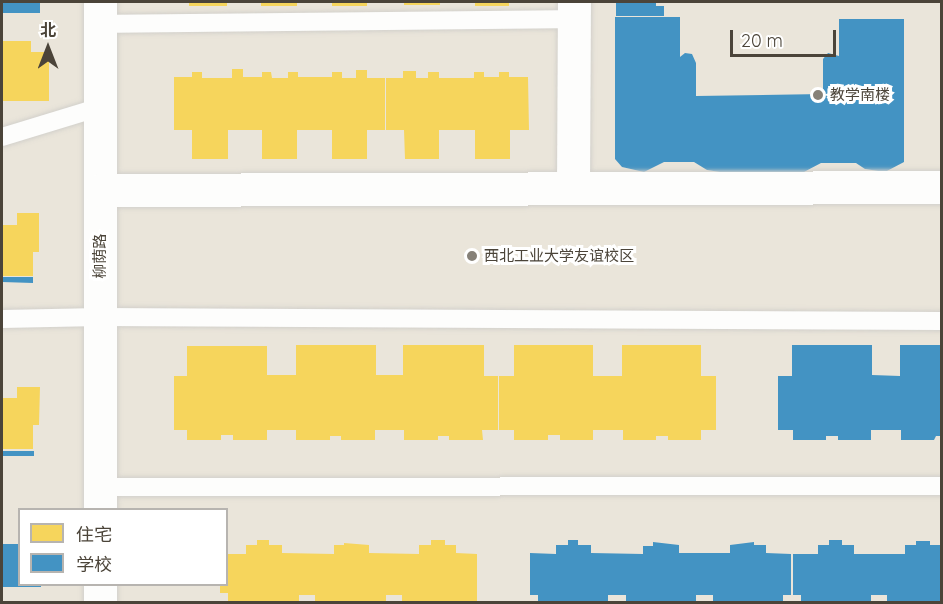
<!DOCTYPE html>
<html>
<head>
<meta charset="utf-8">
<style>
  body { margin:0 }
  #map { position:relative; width:943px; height:604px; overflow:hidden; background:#f4f2ee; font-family:Quicksand,"Noto Sans SC",sans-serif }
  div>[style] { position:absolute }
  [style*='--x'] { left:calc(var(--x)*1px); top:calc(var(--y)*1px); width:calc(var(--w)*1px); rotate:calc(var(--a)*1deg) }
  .education>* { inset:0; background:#eae5da }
  .homes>* { inset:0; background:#f6d55c; transform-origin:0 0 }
  .schools>* { inset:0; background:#4393c3; transform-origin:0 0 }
  .roads { filter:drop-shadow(0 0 2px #d2d0cb) drop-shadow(0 0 2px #d2d0cb) }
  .service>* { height:18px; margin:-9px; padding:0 9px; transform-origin:9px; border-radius:9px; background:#fdfdfc }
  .minor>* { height:33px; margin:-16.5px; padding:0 16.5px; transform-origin:16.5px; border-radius:16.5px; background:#fdfdfc }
  .dots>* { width:16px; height:16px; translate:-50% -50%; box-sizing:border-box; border:3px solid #fff; border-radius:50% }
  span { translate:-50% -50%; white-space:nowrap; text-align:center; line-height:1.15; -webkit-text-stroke:6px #fff; paint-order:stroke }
  .poi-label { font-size:15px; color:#4b4439 }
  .left { translate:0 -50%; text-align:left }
  .street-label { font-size:15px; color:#4b4439 }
  .frame { position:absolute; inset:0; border:3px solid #4b4439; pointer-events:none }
  .legend { position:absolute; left:18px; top:508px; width:210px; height:78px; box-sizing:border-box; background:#fff; border:2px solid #b7b4b0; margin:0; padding:8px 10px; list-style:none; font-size:18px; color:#4b4439 }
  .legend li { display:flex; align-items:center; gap:12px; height:30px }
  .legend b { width:30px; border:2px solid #b7b4b0 }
  .north { position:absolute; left:18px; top:18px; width:60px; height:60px; -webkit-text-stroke:4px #fff; paint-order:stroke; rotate:0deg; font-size:16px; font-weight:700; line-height:24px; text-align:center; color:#4b4439 }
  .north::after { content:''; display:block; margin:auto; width:21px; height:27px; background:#4b4439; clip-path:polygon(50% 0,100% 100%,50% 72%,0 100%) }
  .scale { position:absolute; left:730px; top:30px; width:106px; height:27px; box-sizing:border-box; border:3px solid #4b4439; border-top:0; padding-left:8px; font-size:18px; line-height:21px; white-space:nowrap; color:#4b4439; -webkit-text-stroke:4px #fff; paint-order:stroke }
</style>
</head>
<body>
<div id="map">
  <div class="education">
    <div style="clip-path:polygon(evenodd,2px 2px,941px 2px,941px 602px,2px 602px,2px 2px,20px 510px,226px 510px,226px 584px,20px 584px,20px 510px)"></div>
  </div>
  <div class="homes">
    <div style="left:189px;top:2px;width:38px;height:4px"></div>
    <div style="left:261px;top:2px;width:36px;height:4px"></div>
    <div style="left:332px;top:2px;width:35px;height:4px"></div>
    <div style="left:404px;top:2px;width:36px;height:3px"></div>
    <div style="left:475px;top:2px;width:34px;height:4px"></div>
    <div style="clip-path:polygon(2px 41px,31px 41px,31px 52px,49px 52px,49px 101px,2px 101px)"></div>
    <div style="clip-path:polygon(232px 69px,243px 69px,243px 77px,262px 77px,262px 72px,271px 72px,272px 78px,288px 78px,288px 72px,298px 72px,298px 77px,332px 77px,332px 72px,342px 72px,342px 78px,356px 78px,356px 70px,367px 70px,367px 78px,385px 78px,385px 130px,367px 130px,367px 159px,332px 159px,332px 130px,297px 130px,297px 159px,262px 159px,262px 130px,228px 130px,228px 159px,192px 159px,192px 130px,174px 130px,174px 77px,192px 77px,192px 72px,202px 72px,202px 78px,232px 78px)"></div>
    <div style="clip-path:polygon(403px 71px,416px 71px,416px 78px,428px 78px,428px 72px,439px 72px,439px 78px,474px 78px,474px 72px,484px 72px,484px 77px,499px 77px,499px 72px,509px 72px,509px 77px,528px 77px,529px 130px,510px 130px,510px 159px,475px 159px,475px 130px,439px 130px,439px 159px,405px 159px,404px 130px,386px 130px,386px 78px,403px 78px)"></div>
    <div style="clip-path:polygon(17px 213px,39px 213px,39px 252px,33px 252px,33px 276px,2px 276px,2px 225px,17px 225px)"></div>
    <div style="clip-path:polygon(296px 345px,376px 345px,376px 375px,403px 375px,403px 345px,484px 345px,484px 376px,498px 376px,498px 430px,482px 430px,483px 440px,449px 440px,449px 436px,438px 436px,438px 440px,404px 440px,404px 430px,375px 430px,375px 440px,341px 440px,341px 436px,330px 436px,330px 440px,296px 440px,296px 430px,267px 430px,267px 440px,233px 440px,233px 435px,221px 435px,221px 440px,187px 440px,187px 430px,174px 430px,174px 376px,187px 376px,187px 346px,267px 346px,267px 375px,296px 375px)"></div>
    <div style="clip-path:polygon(514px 345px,593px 345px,593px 376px,622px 376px,622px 345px,701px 345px,701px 376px,716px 376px,716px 430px,701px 430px,701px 440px,668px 440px,668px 436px,656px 436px,656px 440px,623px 440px,623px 430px,593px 430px,593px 440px,560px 440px,560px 435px,548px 435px,548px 440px,514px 440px,514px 430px,499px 430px,499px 376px,514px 376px)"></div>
    <div style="clip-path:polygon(17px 387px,40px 387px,39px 425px,33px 425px,33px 449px,2px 449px,2px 398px,17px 398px)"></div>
    <div style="clip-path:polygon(257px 540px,269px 540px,269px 545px,282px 545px,282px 553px,334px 554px,334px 545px,344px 545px,344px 543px,369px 545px,369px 553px,419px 554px,419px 545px,431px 545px,431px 540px,445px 540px,445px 545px,456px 545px,456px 553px,477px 554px,477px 602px,402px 602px,402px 595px,386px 595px,386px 602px,315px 602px,315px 595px,299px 595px,299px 602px,228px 602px,228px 593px,220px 593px,220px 584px,226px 584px,226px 554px,246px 554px,246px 545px,257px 545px)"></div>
  </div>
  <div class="schools">
    <div style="left:2px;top:2px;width:38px;height:11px"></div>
    <div style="clip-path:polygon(616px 2px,656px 2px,656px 6px,664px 6px,664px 16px,616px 16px)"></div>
    <div style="clip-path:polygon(615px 17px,680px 17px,680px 57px,685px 53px,692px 54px,696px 63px,696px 96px,823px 94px,823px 59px,828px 53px,839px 56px,839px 19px,904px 19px,904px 162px,885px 172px,865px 169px,856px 163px,821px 163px,804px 172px,720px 172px,707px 170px,694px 162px,664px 162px,644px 172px,622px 167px,615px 159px)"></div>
    <div style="clip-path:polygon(2px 277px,33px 277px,33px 283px,2px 282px)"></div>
    <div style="clip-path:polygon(792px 345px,872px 345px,872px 375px,900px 376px,900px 345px,942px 345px,942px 436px,936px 436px,934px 440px,901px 440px,901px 430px,871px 430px,871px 440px,838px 440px,838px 436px,826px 436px,826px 440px,793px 440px,793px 430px,778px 430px,778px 376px,792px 376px)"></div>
    <div style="left:2px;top:451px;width:32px;height:5px"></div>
    <div style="clip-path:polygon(568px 540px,578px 540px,578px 545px,591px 545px,591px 553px,643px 554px,643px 546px,653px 546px,653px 542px,679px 545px,679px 553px,730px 553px,730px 545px,754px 542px,754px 545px,766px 545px,766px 553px,791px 554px,791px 595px,783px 595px,783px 602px,713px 602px,713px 595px,696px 595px,696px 602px,626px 602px,626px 595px,608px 595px,608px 602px,538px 602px,538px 595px,530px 595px,530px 553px,556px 554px,556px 545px,568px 545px)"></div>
    <div style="clip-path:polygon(829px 540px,842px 540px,842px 545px,854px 545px,854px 554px,905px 554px,905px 545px,916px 545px,916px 541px,930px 541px,930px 545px,941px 545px,942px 602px,887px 602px,887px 595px,871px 595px,871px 602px,801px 602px,801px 595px,793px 595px,793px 554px,818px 554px,818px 545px,829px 545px)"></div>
    <div style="clip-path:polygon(2px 544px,20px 544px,20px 584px,41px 584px,41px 587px,2px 587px)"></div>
  </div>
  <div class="roads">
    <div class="service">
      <div style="--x:100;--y:24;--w:474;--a:-0.6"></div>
      <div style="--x:2;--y:137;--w:102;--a:-17"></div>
      <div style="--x:2;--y:319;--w:98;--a:-1.2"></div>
      <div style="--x:100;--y:317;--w:842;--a:0.27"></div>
      <div style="--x:100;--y:487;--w:842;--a:-0.07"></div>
    </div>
    <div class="minor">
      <div style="--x:100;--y:2;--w:508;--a:90"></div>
      <div style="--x:573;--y:188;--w:186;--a:-89.7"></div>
      <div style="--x:100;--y:190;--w:842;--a:-0.2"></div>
      <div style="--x:100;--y:584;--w:18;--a:90"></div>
    </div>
  </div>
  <div class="dots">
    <div style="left:818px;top:95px;background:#868178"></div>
    <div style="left:472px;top:256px;background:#868178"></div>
  </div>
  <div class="poi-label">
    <span class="left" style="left:830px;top:95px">教学南楼</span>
    <span class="left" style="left:484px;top:256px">西北工业大学友谊校区</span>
  </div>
  <div class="street-label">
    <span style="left:100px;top:256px;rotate:-90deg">柳荫路</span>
  </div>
  <div class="frame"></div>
  <ul class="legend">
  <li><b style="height:16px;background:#f6d55c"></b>住宅</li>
  <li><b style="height:16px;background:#4393c3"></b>学校</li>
  </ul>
  <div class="north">北</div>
  <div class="scale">20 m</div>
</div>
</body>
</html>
